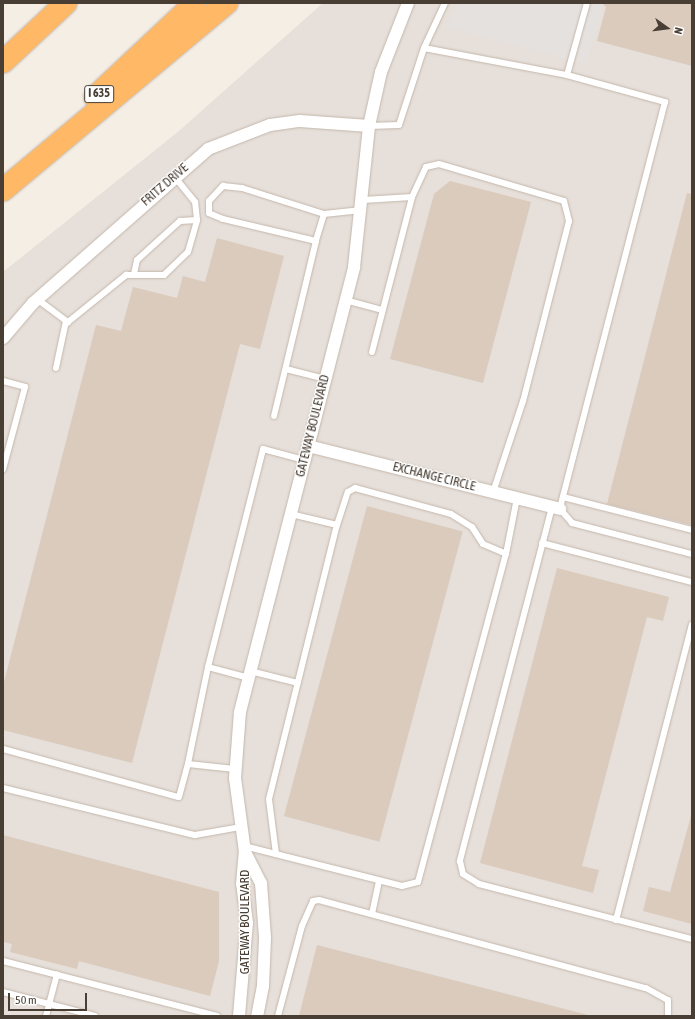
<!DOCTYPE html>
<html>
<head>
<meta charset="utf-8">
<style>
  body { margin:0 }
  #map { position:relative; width:695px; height:1019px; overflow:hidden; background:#f4eee5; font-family:"Asap Condensed",sans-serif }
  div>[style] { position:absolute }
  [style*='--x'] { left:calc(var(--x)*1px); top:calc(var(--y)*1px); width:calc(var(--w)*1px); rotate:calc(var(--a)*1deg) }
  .industrial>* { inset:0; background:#e6dfda }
  .parking>* { inset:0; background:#e5e1de }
  .building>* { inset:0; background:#dacbbd; transform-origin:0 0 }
  .roads { filter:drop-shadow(0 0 1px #c4b7aa) drop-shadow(0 0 1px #c4b7aa) }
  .service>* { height:6px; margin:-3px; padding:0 3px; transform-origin:3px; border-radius:3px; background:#fff }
  .minor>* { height:12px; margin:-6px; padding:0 6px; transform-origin:6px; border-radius:6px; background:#fff }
  .motorway>* { height:22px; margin:-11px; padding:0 11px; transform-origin:11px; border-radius:11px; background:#ffb866 }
  span { translate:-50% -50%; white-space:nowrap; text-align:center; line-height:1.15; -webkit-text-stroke:3px #fff; paint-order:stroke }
  .shield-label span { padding:1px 3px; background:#fff; border:1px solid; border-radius:3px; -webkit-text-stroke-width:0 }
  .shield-label { font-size:12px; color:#483e34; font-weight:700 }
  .street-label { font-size:13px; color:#483e34 }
  .frame { position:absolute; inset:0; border:4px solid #483e34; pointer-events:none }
  .north { position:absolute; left:647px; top:8px; width:40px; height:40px; -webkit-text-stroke:3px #fff; paint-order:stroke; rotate:104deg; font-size:11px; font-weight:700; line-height:16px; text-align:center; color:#483e34 }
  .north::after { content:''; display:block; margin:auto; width:14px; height:18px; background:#483e34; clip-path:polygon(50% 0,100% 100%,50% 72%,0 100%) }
  .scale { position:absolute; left:8px; top:993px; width:79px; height:18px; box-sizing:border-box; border:2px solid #483e34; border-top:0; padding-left:5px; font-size:12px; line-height:14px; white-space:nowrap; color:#483e34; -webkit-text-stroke:3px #fff; paint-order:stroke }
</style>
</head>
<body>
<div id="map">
  <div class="industrial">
    <div style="clip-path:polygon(323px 3px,692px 3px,692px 1016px,3px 1016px,3px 272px,179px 131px)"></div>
  </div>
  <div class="parking">
    <div style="clip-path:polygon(460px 3px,604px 3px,587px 64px,445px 27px)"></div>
  </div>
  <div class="building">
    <div style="clip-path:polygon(602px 3px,692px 3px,692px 66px,597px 41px,606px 7px)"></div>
    <div style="clip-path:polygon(450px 181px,531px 202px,483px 383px,390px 359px,434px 194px)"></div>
    <div style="clip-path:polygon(687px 193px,692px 194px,692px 525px,607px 504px)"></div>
    <div style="clip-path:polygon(217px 238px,284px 256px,260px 349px,240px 344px,132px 763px,3px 730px,3px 686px,96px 325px,121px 331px,133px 287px,177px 298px,183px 276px,205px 282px)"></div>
    <div style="left:367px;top:506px;width:99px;height:321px;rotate:15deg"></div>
    <div style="clip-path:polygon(557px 568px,669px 597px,663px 621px,647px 617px,582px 866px,599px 870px,593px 893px,480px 863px)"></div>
    <div style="clip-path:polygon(692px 812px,692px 924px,643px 911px,649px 887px,670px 892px)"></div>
    <div style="clip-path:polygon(3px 835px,219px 892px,219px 961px,210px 996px,79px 961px,77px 969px,10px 952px,12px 944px,3px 942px)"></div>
    <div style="clip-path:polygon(317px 945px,588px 1015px,588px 1016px,299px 1016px)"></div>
  </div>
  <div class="roads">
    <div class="service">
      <div style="--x:424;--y:48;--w:146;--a:10.7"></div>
      <div style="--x:567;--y:75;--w:102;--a:15.4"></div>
      <div style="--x:665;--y:102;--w:420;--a:104.5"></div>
      <div style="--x:560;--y:509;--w:18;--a:49"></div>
      <div style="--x:572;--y:523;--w:124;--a:14.5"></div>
      <div style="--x:567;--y:75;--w:75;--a:-74.5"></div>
      <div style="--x:369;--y:126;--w:30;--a:-2"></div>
      <div style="--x:399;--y:125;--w:81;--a:-72"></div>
      <div style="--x:424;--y:48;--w:50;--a:-65"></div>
      <div style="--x:363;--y:200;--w:49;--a:-3.5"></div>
      <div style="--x:324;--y:214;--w:28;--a:107"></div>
      <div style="--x:316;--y:241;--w:96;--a:-166.7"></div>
      <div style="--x:223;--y:219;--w:15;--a:-157"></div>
      <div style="--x:209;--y:213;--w:12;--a:-90"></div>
      <div style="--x:209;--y:201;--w:21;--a:-47"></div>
      <div style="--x:223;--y:186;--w:19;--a:6"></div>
      <div style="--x:242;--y:188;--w:86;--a:17.6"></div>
      <div style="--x:324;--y:214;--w:38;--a:-6"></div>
      <div style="--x:134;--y:274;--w:14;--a:-78"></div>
      <div style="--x:137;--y:260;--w:58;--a:-42.2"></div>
      <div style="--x:180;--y:221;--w:17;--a:-3"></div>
      <div style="--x:37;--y:299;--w:39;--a:37"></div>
      <div style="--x:68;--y:322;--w:75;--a:-39"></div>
      <div style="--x:126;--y:275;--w:38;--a:0"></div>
      <div style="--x:164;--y:275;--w:33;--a:-44"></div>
      <div style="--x:188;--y:252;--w:33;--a:-74"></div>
      <div style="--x:197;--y:220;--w:18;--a:-96"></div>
      <div style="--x:195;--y:202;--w:32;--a:-129"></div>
      <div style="--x:345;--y:300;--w:38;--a:15"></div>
      <div style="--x:372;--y:352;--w:160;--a:-75.5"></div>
      <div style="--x:412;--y:197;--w:33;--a:-65"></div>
      <div style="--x:426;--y:167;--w:13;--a:-13"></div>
      <div style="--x:439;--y:164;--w:130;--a:16.5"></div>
      <div style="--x:564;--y:201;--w:21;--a:76"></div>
      <div style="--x:569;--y:221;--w:186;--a:104.3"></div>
      <div style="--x:523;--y:401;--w:96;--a:108.2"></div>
      <div style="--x:56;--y:368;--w:48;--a:-78"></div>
      <div style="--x:286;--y:369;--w:40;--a:14.4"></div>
      <div style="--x:3;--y:381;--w:23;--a:15"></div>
      <div style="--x:25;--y:387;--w:85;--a:105"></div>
      <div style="--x:274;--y:416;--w:180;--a:-76.5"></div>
      <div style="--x:563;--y:497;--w:133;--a:14.3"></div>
      <div style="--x:552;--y:507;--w:366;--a:104.6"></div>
      <div style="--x:460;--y:861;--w:13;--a:77"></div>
      <div style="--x:463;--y:874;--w:19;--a:32"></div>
      <div style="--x:479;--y:884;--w:220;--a:14.5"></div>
      <div style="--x:337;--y:525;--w:35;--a:-72"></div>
      <div style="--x:348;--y:492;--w:8;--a:-30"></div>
      <div style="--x:355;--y:488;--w:99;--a:15.2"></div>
      <div style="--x:451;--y:514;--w:25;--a:32"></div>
      <div style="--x:472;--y:527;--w:20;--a:57"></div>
      <div style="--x:483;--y:544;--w:25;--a:23"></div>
      <div style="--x:542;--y:543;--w:155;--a:14.6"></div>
      <div style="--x:208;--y:667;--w:99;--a:101.7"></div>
      <div style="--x:188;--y:764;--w:47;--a:6.1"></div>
      <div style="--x:250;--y:671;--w:49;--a:14"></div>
      <div style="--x:249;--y:678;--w:42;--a:-165"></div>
      <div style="--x:208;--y:667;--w:225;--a:-75.8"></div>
      <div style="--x:263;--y:449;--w:42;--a:15"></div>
      <div style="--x:3;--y:749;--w:182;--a:15.3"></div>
      <div style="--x:179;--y:797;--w:34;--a:-75"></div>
      <div style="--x:3;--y:788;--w:198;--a:13.8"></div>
      <div style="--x:195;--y:835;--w:47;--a:-9.9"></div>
      <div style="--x:244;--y:846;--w:163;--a:14.2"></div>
      <div style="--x:402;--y:886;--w:16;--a:-14"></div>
      <div style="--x:418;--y:882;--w:340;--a:-75"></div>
      <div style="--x:506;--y:554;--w:57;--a:-78.9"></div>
      <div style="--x:276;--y:854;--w:55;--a:-97.3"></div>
      <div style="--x:269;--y:799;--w:282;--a:-76.1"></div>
      <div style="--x:337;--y:525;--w:47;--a:-166.6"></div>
      <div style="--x:372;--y:914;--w:34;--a:-78"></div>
      <div style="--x:616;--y:920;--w:305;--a:-75.6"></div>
      <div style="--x:3;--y:961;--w:221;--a:14.4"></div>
      <div style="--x:3;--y:992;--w:95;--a:14.6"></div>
      <div style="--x:46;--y:1016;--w:43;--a:-75.3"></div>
      <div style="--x:278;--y:1016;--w:93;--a:-75.1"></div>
      <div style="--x:302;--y:926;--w:27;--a:-66"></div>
      <div style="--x:313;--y:901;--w:6;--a:-9"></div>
      <div style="--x:319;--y:900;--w:339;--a:15.1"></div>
      <div style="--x:646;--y:988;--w:25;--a:29"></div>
      <div style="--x:668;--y:1000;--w:16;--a:90"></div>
    </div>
    <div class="minor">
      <div style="--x:3;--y:338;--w:46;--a:-49.4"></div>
      <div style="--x:33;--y:303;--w:233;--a:-41.3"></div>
      <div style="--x:208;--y:149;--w:66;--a:-21.2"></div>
      <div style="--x:270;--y:125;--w:30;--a:-8"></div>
      <div style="--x:300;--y:121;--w:69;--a:4.1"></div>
      <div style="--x:308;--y:446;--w:260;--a:14"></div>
      <div style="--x:245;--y:852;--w:35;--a:63"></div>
      <div style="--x:261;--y:883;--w:55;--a:85.8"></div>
      <div style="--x:265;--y:938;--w:48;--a:92.4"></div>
      <div style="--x:263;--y:986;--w:31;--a:101"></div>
      <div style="--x:239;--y:1016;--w:93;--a:-85.1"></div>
      <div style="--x:247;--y:923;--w:39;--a:-97"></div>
      <div style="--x:242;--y:884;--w:32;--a:-85"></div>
      <div style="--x:245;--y:852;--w:75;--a:-97.7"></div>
      <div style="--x:235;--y:778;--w:66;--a:-85.7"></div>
      <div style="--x:240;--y:712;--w:459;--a:-75.6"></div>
      <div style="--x:354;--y:267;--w:142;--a:-83.9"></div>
      <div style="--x:369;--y:126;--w:55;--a:-77.5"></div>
      <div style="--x:381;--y:72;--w:74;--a:-68.6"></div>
    </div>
    <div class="motorway">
      <div style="--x:3;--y:62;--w:86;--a:-43.1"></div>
      <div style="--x:95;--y:97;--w:137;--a:-43.2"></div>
      <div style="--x:3;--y:190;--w:292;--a:-39.9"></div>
    </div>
  </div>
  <div class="shield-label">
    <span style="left:99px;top:94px">I 635</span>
  </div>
  <div class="street-label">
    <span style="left:165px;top:185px;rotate:-41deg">FRITZ DRIVE</span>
    <span style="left:313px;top:426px;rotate:-76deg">GATEWAY BOULEVARD</span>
    <span style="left:434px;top:477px;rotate:14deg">EXCHANGE CIRCLE</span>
    <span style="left:245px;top:922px;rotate:-90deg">GATEWAY BOULEVARD</span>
  </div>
  <div class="frame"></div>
  <div class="north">N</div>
  <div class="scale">50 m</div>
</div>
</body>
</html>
